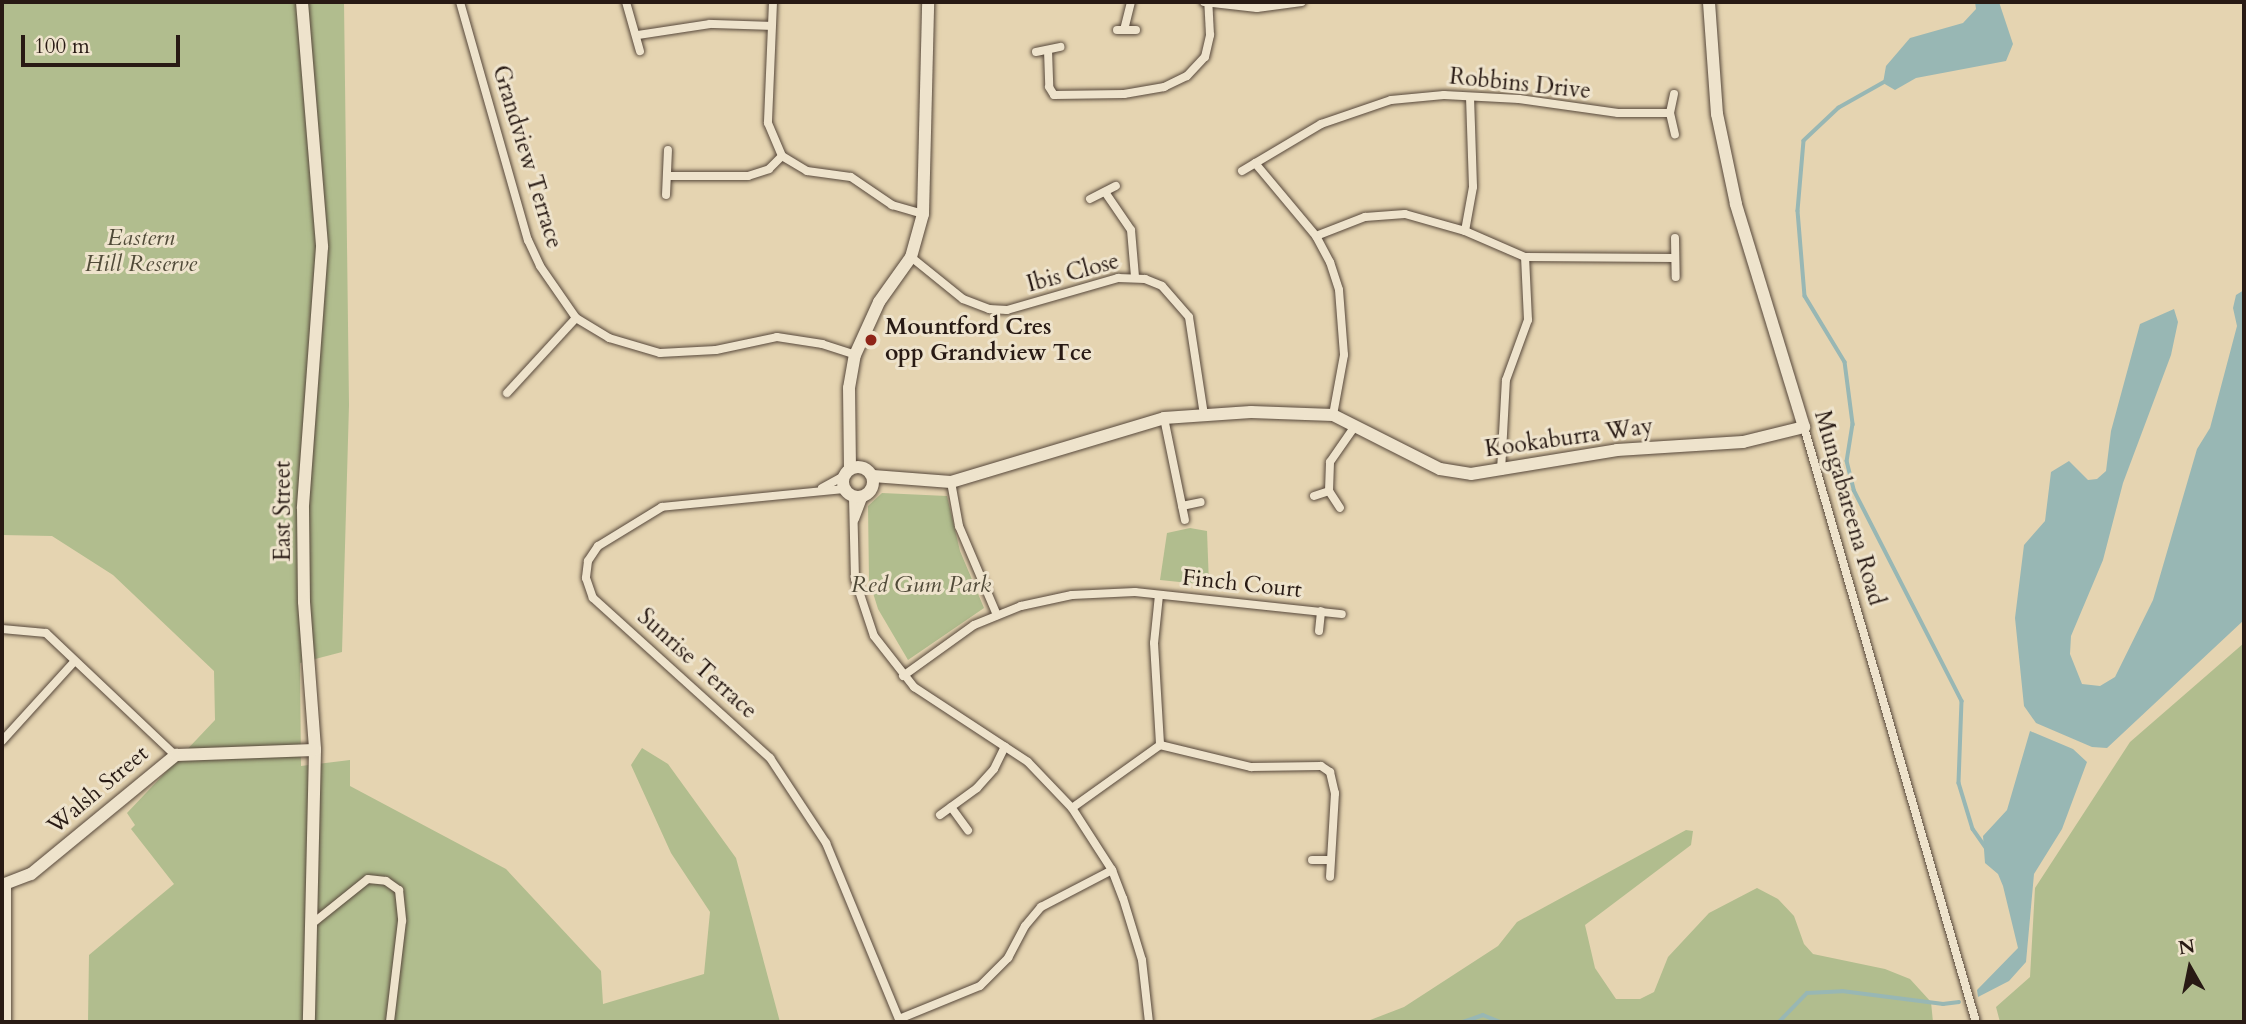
<!DOCTYPE html>
<html>
<head>
<meta charset="utf-8">
<style>
  body { margin:0 }
  #map { position:relative; width:2246px; height:1024px; overflow:hidden; background:#e5d4b1; font-family:Cardo,serif }
  div>[style] { position:absolute }
  [style*='--x'] { left:calc(var(--x)*1px); top:calc(var(--y)*1px); width:calc(var(--w)*1px); rotate:calc(var(--a)*1deg) }
  .green>* { inset:0; background:#b1bd8e }
  .water>* { inset:0; background:#98b7b4 }
  .stream>* { height:3.5px; margin:-1.75px; padding:0 1.75px; transform-origin:1.75px; border-radius:1.75px; background:#98b7b4 }
  .roads { filter:drop-shadow(0 0 2px #57483b) drop-shadow(0 0 2px #57483b) }
  .street>* { height:8px; margin:-4px; padding:0 4px; transform-origin:4px; border-radius:4px; background:#eee3cc }
  .secondary>* { height:12px; margin:-6px; padding:0 6px; transform-origin:6px; border-radius:6px; background:#eee3cc }
  .secondary>.ring { margin:-6px; padding:0; box-sizing:content-box; background:none; border:12px solid #eee3cc; border-radius:50% }
  .dots>* { width:19px; height:19px; translate:-50% -50%; box-sizing:border-box; border:4px solid #eee3cc; border-radius:50% }
  span { translate:-50% -50%; white-space:nowrap; text-align:center; line-height:1.15; -webkit-text-stroke:6px #eee3cc; paint-order:stroke }
  .street-label { font-size:23px; color:#281a14 }
  .park-label { font-size:23px; color:#514b39; font-style:italic }
  .poi-label { font-size:23px; color:#281a14; font-weight:700 }
  .left { translate:0 -50%; text-align:left }
  .frame { position:absolute; inset:0; border:4px solid #281a14; pointer-events:none }
  .north { position:absolute; left:2155px; top:933px; width:70px; height:70px; -webkit-text-stroke:5px #eee3cc; paint-order:stroke; rotate:351deg; font-size:19px; font-weight:700; line-height:28px; text-align:center; color:#281a14 }
  .north::after { content:''; display:block; margin:auto; width:24px; height:32px; background:#281a14; clip-path:polygon(50% 0,100% 100%,50% 72%,0 100%) }
  .scale { position:absolute; left:21px; top:35px; width:159px; height:32px; box-sizing:border-box; border:4px solid #281a14; border-top:0; padding-left:9px; font-size:21px; line-height:24px; white-space:nowrap; color:#281a14; -webkit-text-stroke:5px #eee3cc; paint-order:stroke }
</style>
</head>
<body>
<div id="map">
  <div class="green">
    <div style="clip-path:polygon(2px 2px,344px 2px,349px 405px,342px 652px,300px 663px,301px 766px,350px 760px,350px 786px,506px 869px,601px 971px,603px 1004px,704px 974px,710px 912px,671px 853px,631px 765px,642px 748px,668px 764px,736px 858px,780px 1022px,88px 1022px,89px 955px,174px 884px,131px 829px,135px 825px,127px 813px,215px 720px,214px 671px,113px 575px,52px 536px,2px 535px)"></div>
    <div style="clip-path:polygon(882px 493px,947px 496px,960px 551px,984px 608px,908px 660px,878px 609px,869px 580px,868px 506px)"></div>
    <div style="clip-path:polygon(1190px 528px,1207px 531px,1209px 585px,1160px 580px,1167px 533px)"></div>
    <div style="clip-path:polygon(2244px 643px,2244px 1022px,2000px 1022px,1996px 1007px,2030px 977px,2035px 888px,2130px 742px)"></div>
    <div style="clip-path:polygon(1686px 830px,1693px 831px,1691px 845px,1585px 925px,1595px 968px,1616px 999px,1640px 999px,1654px 992px,1668px 957px,1709px 913px,1757px 888px,1778px 899px,1794px 916px,1804px 944px,1813px 954px,1885px 969px,1910px 979px,1931px 1002px,1933px 1022px,1365px 1022px,1404px 1007px,1498px 946px,1517px 922px)"></div>
  </div>
  <div class="water">
    <div style="clip-path:polygon(1975px 2px,1999px 2px,2013px 44px,2006px 61px,1916px 78px,1895px 90px,1883px 83px,1886px 66px,1910px 38px,1963px 23px,1976px 9px)"></div>
    <div style="clip-path:polygon(2244px 290px,2244px 620px,2107px 748px,2092px 747px,2036px 723px,2024px 706px,2015px 618px,2024px 545px,2045px 521px,2051px 472px,2069px 461px,2088px 480px,2097px 479px,2106px 471px,2111px 431px,2140px 324px,2174px 309px,2178px 322px,2171px 355px,2123px 483px,2103px 560px,2071px 636px,2070px 654px,2082px 684px,2100px 686px,2115px 677px,2153px 600px,2197px 449px,2210px 428px,2237px 326px,2233px 308px,2236px 295px)"></div>
    <div style="clip-path:polygon(2030px 731px,2073px 749px,2087px 762px,2062px 829px,2034px 874px,2026px 962px,2009px 981px,1978px 997px,1977px 990px,2018px 948px,2003px 886px,1998px 874px,1985px 863px,1983px 836px,2007px 810px)"></div>
  </div>
  <div class="stream">
    <div style="--x:1887;--y:81;--w:55;--a:150.6"></div>
    <div style="--x:1839;--y:108;--w:48;--a:136.7"></div>
    <div style="--x:1804;--y:141;--w:70;--a:94.9"></div>
    <div style="--x:1798;--y:211;--w:85;--a:85.3"></div>
    <div style="--x:1805;--y:296;--w:77;--a:58.8"></div>
    <div style="--x:1845;--y:362;--w:63;--a:82.6"></div>
    <div style="--x:1853;--y:424;--w:37;--a:99"></div>
    <div style="--x:1847;--y:461;--w:30;--a:76"></div>
    <div style="--x:1854;--y:490;--w:237;--a:62.9"></div>
    <div style="--x:1962;--y:701;--w:82;--a:92.1"></div>
    <div style="--x:1959;--y:783;--w:48;--a:73.1"></div>
    <div style="--x:1973;--y:829;--w:21;--a:55"></div>
    <div style="--x:1463;--y:1022;--w:21;--a:-19"></div>
    <div style="--x:1483;--y:1015;--w:18;--a:22"></div>
    <div style="--x:1779;--y:1022;--w:40;--a:-46"></div>
    <div style="--x:1807;--y:993;--w:35;--a:-3"></div>
    <div style="--x:1842;--y:991;--w:102;--a:7.3"></div>
    <div style="--x:1943;--y:1004;--w:16;--a:-7"></div>
  </div>
  <div class="roads">
    <div class="street">
      <div style="--x:460;--y:2;--w:248;--a:74.1"></div>
      <div style="--x:528;--y:240;--w:29;--a:65"></div>
      <div style="--x:540;--y:266;--w:63;--a:55.3"></div>
      <div style="--x:576;--y:318;--w:39;--a:31"></div>
      <div style="--x:609;--y:338;--w:53;--a:16.4"></div>
      <div style="--x:660;--y:353;--w:56;--a:-3.1"></div>
      <div style="--x:716;--y:350;--w:62;--a:-12"></div>
      <div style="--x:777;--y:337;--w:46;--a:8.8"></div>
      <div style="--x:822;--y:344;--w:35;--a:18"></div>
      <div style="--x:626;--y:2;--w:51;--a:74.1"></div>
      <div style="--x:773;--y:2;--w:121;--a:92.4"></div>
      <div style="--x:768;--y:123;--w:36;--a:67"></div>
      <div style="--x:782;--y:156;--w:29;--a:31"></div>
      <div style="--x:807;--y:171;--w:44;--a:7.8"></div>
      <div style="--x:851;--y:177;--w:50;--a:34.3"></div>
      <div style="--x:892;--y:205;--w:32;--a:16"></div>
      <div style="--x:1204;--y:2;--w:53;--a:6.5"></div>
      <div style="--x:1257;--y:8;--w:45;--a:-7.6"></div>
      <div style="--x:1117;--y:30;--w:19;--a:0"></div>
      <div style="--x:1124;--y:30;--w:29;--a:-76"></div>
      <div style="--x:638;--y:35;--w:73;--a:-8.7"></div>
      <div style="--x:710;--y:24;--w:60;--a:1.9"></div>
      <div style="--x:1048;--y:50;--w:37;--a:88"></div>
      <div style="--x:1049;--y:87;--w:9;--a:58"></div>
      <div style="--x:1054;--y:95;--w:70;--a:-0.8"></div>
      <div style="--x:1124;--y:94;--w:41;--a:-9.9"></div>
      <div style="--x:1164;--y:87;--w:25;--a:-26"></div>
      <div style="--x:1187;--y:76;--w:26;--a:-47"></div>
      <div style="--x:1205;--y:57;--w:23;--a:-77"></div>
      <div style="--x:1210;--y:35;--w:33;--a:-93"></div>
      <div style="--x:1036;--y:52;--w:25;--a:-12"></div>
      <div style="--x:1674;--y:94;--w:19;--a:102"></div>
      <div style="--x:1670;--y:113;--w:22;--a:77"></div>
      <div style="--x:1255;--y:163;--w:95;--a:50.1"></div>
      <div style="--x:1316;--y:236;--w:30;--a:62"></div>
      <div style="--x:1330;--y:262;--w:29;--a:72"></div>
      <div style="--x:1339;--y:290;--w:65;--a:85.6"></div>
      <div style="--x:1344;--y:355;--w:61;--a:100.4"></div>
      <div style="--x:1242;--y:171;--w:92;--a:-30.7"></div>
      <div style="--x:1321;--y:124;--w:74;--a:-18.9"></div>
      <div style="--x:1391;--y:100;--w:53;--a:-5.4"></div>
      <div style="--x:1444;--y:95;--w:75;--a:3.1"></div>
      <div style="--x:1519;--y:99;--w:100;--a:8"></div>
      <div style="--x:1618;--y:113;--w:52;--a:0"></div>
      <div style="--x:668;--y:176;--w:80;--a:0"></div>
      <div style="--x:748;--y:176;--w:22;--a:-18"></div>
      <div style="--x:769;--y:169;--w:18;--a:-45"></div>
      <div style="--x:1105;--y:192;--w:46;--a:55.6"></div>
      <div style="--x:1131;--y:230;--w:47;--a:85.1"></div>
      <div style="--x:666;--y:195;--w:45;--a:-87.5"></div>
      <div style="--x:1090;--y:199;--w:29;--a:-27"></div>
      <div style="--x:1465;--y:231;--w:45;--a:-79.7"></div>
      <div style="--x:1473;--y:187;--w:90;--a:-91.9"></div>
      <div style="--x:1316;--y:236;--w:53;--a:-21.2"></div>
      <div style="--x:1365;--y:217;--w:40;--a:-4.3"></div>
      <div style="--x:1405;--y:214;--w:62;--a:15.8"></div>
      <div style="--x:1465;--y:231;--w:65;--a:23.4"></div>
      <div style="--x:1525;--y:257;--w:150;--a:0.4"></div>
      <div style="--x:1675;--y:238;--w:39;--a:89"></div>
      <div style="--x:911;--y:257;--w:67;--a:38.9"></div>
      <div style="--x:963;--y:299;--w:28;--a:21"></div>
      <div style="--x:989;--y:309;--w:18;--a:3"></div>
      <div style="--x:1007;--y:310;--w:116;--a:-16.1"></div>
      <div style="--x:1118;--y:278;--w:27;--a:2"></div>
      <div style="--x:1145;--y:279;--w:18;--a:22"></div>
      <div style="--x:1162;--y:286;--w:41;--a:48.9"></div>
      <div style="--x:1189;--y:317;--w:99;--a:81.3"></div>
      <div style="--x:507;--y:393;--w:102;--a:-47.4"></div>
      <div style="--x:1164;--y:418;--w:104;--a:78.4"></div>
      <div style="--x:1804;--y:427;--w:619;--a:73.88"></div>
      <div style="--x:1501;--y:471;--w:91;--a:-86.9"></div>
      <div style="--x:1506;--y:380;--w:64;--a:-69.9"></div>
      <div style="--x:1528;--y:320;--w:63;--a:-92.7"></div>
      <div style="--x:951;--y:482;--w:45;--a:79.7"></div>
      <div style="--x:959;--y:526;--w:97;--a:66.9"></div>
      <div style="--x:822;--y:488;--w:25;--a:-29"></div>
      <div style="--x:844;--y:489;--w:183;--a:174.4"></div>
      <div style="--x:662;--y:507;--w:75;--a:148.6"></div>
      <div style="--x:598;--y:546;--w:18;--a:124"></div>
      <div style="--x:588;--y:561;--w:17;--a:97"></div>
      <div style="--x:586;--y:578;--w:21;--a:71"></div>
      <div style="--x:593;--y:598;--w:239;--a:42.1"></div>
      <div style="--x:770;--y:758;--w:102;--a:56.6"></div>
      <div style="--x:826;--y:843;--w:194;--a:67.5"></div>
      <div style="--x:1329;--y:491;--w:20;--a:57"></div>
      <div style="--x:1314;--y:496;--w:16;--a:-18"></div>
      <div style="--x:1329;--y:491;--w:29;--a:-88"></div>
      <div style="--x:1330;--y:462;--w:44;--a:-55.2"></div>
      <div style="--x:853;--y:497;--w:82;--a:88.6"></div>
      <div style="--x:855;--y:579;--w:60;--a:71.6"></div>
      <div style="--x:874;--y:636;--w:65;--a:51.9"></div>
      <div style="--x:914;--y:687;--w:136;--a:33.3"></div>
      <div style="--x:1028;--y:762;--w:64;--a:46.3"></div>
      <div style="--x:1072;--y:808;--w:74;--a:57.2"></div>
      <div style="--x:1112;--y:870;--w:30;--a:69"></div>
      <div style="--x:1123;--y:898;--w:65;--a:73"></div>
      <div style="--x:1142;--y:960;--w:62;--a:83.6"></div>
      <div style="--x:1182;--y:506;--w:19;--a:-12"></div>
      <div style="--x:855;--y:519;--w:25;--a:-69"></div>
      <div style="--x:1159;--y:595;--w:48;--a:95.9"></div>
      <div style="--x:1154;--y:643;--w:102;--a:86.6"></div>
      <div style="--x:2;--y:629;--w:44;--a:5.2"></div>
      <div style="--x:46;--y:633;--w:178;--a:43.4"></div>
      <div style="--x:1319;--y:631;--w:20;--a:-84"></div>
      <div style="--x:903;--y:676;--w:87;--a:-35.7"></div>
      <div style="--x:974;--y:625;--w:51;--a:-22"></div>
      <div style="--x:1021;--y:606;--w:52;--a:-12.2"></div>
      <div style="--x:1072;--y:595;--w:63;--a:-2.7"></div>
      <div style="--x:1135;--y:592;--w:208;--a:6.1"></div>
      <div style="--x:2;--y:741;--w:107;--a:-47.7"></div>
      <div style="--x:951;--y:807;--w:29;--a:54"></div>
      <div style="--x:1072;--y:808;--w:108;--a:-35.6"></div>
      <div style="--x:1160;--y:745;--w:94;--a:13.6"></div>
      <div style="--x:1251;--y:767;--w:70;--a:-0.8"></div>
      <div style="--x:1321;--y:766;--w:11;--a:34"></div>
      <div style="--x:1330;--y:772;--w:22;--a:77"></div>
      <div style="--x:1335;--y:793;--w:84;--a:93.4"></div>
      <div style="--x:940;--y:815;--w:46;--a:-36.1"></div>
      <div style="--x:977;--y:788;--w:25;--a:-48"></div>
      <div style="--x:994;--y:769;--w:25;--a:-64"></div>
      <div style="--x:1312;--y:860;--w:18;--a:0"></div>
      <div style="--x:313;--y:923;--w:70;--a:-38.7"></div>
      <div style="--x:368;--y:879;--w:18;--a:6"></div>
      <div style="--x:386;--y:881;--w:16;--a:35"></div>
      <div style="--x:399;--y:890;--w:31;--a:84"></div>
      <div style="--x:402;--y:921;--w:102;--a:96.8"></div>
      <div style="--x:899;--y:1019;--w:87;--a:-22.2"></div>
      <div style="--x:980;--y:986;--w:40;--a:-45"></div>
      <div style="--x:1008;--y:958;--w:36;--a:-62"></div>
      <div style="--x:1025;--y:926;--w:25;--a:-50"></div>
      <div style="--x:1041;--y:907;--w:80;--a:-27.5"></div>
      <div style="--x:7;--y:1022;--w:137;--a:-90"></div>
    </div>
    <div class="secondary">
      <div style="--x:302;--y:2;--w:246;--a:85.3"></div>
      <div style="--x:322;--y:247;--w:262;--a:94.2"></div>
      <div style="--x:303;--y:508;--w:94;--a:89.4"></div>
      <div style="--x:304;--y:602;--w:148;--a:85.7"></div>
      <div style="--x:315;--y:750;--w:272;--a:91.3"></div>
      <div class="ring" style="left:843px;top:467px;width:18px;height:18px"></div>
      <div style="--x:850;--y:469;--w:81;--a:-90.7"></div>
      <div style="--x:849;--y:388;--w:34;--a:-80"></div>
      <div style="--x:855;--y:355;--w:58;--a:-65.6"></div>
      <div style="--x:879;--y:302;--w:55;--a:-54.6"></div>
      <div style="--x:911;--y:257;--w:45;--a:-74.4"></div>
      <div style="--x:923;--y:214;--w:212;--a:-88.6"></div>
      <div style="--x:873;--y:476;--w:78;--a:4.4"></div>
      <div style="--x:951;--y:482;--w:222;--a:-16.7"></div>
      <div style="--x:1164;--y:418;--w:87;--a:-3.9"></div>
      <div style="--x:1251;--y:412;--w:82;--a:2.1"></div>
      <div style="--x:1333;--y:415;--w:120;--a:26.8"></div>
      <div style="--x:1440;--y:469;--w:31;--a:9"></div>
      <div style="--x:1471;--y:474;--w:148;--a:-9.3"></div>
      <div style="--x:1617;--y:450;--w:126;--a:-3.6"></div>
      <div style="--x:1743;--y:442;--w:63;--a:-13.8"></div>
      <div style="--x:1804;--y:427;--w:233;--a:-107"></div>
      <div style="--x:1736;--y:204;--w:92;--a:-101.9"></div>
      <div style="--x:1717;--y:114;--w:112;--a:-94.1"></div>
      <div style="--x:2;--y:885;--w:31;--a:-21"></div>
      <div style="--x:31;--y:874;--w:188;--a:-39.4"></div>
      <div style="--x:176;--y:755;--w:139;--a:-2.1"></div>
    </div>
  </div>
  <div class="dots">
    <div style="left:871px;top:340px;background:#8f2418"></div>
  </div>
  <div class="street-label">
    <span style="left:1520px;top:84px;rotate:6deg">Robbins Drive</span>
    <span style="left:527px;top:157px;rotate:73deg">Grandview Terrace</span>
    <span style="left:1073px;top:273px;rotate:-15deg">Ibis Close</span>
    <span style="left:1569px;top:438px;rotate:-8deg">Kookaburra Way</span>
    <span style="left:1849px;top:508px;rotate:74deg">Mungabareena Road</span>
    <span style="left:283px;top:511px;rotate:-90deg">East Street</span>
    <span style="left:1242px;top:584px;rotate:6deg">Finch Court</span>
    <span style="left:697px;top:664px;rotate:42deg">Sunrise Terrace</span>
    <span style="left:98px;top:790px;rotate:-40deg">Walsh Street</span>
  </div>
  <div class="park-label">
    <span style="left:141px;top:251px">Eastern<br>Hill Reserve</span>
    <span style="left:921px;top:585px">Red Gum Park</span>
  </div>
  <div class="poi-label">
    <span class="left" style="left:885px;top:340px">Mountford Cres<br>opp Grandview Tce</span>
  </div>
  <div class="frame"></div>
  <div class="north">N</div>
  <div class="scale">100 m</div>
</div>
</body>
</html>
